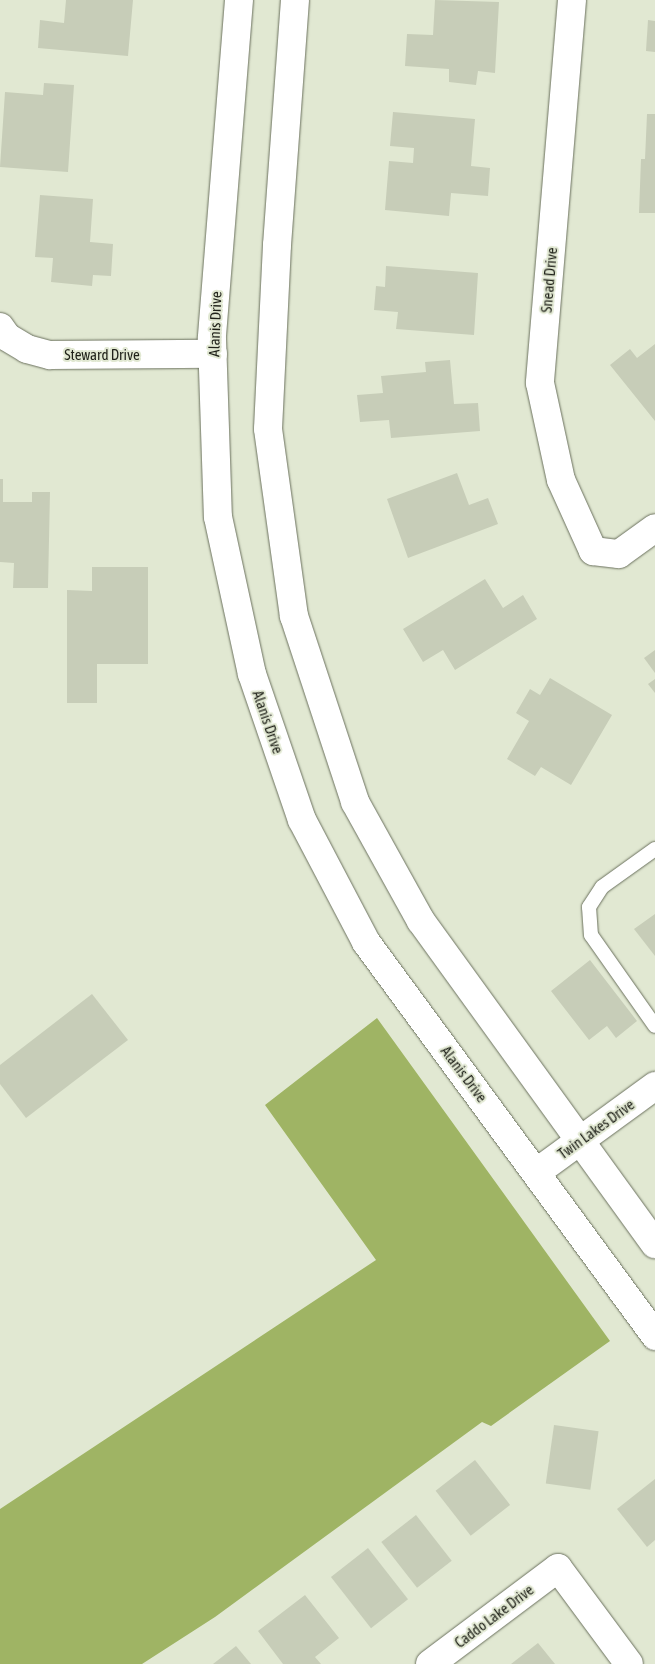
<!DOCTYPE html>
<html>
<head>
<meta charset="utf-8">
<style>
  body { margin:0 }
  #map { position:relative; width:655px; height:1664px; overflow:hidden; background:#e1e8d2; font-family:"Asap Condensed",sans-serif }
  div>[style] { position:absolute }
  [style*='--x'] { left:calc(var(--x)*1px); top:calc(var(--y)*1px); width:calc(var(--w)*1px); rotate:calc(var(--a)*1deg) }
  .forest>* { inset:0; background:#9fb464 }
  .building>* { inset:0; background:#c7cdb8; transform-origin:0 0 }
  .roads { filter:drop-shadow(0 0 1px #6b715e) drop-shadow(0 0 1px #6b715e) }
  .lane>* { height:14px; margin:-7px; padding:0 7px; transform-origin:7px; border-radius:7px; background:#fff }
  .street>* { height:28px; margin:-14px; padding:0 14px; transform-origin:14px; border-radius:14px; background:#fff }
  .secondary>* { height:28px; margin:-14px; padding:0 14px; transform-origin:14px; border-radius:14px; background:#fff }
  span { translate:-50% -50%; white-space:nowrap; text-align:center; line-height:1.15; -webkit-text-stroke:4px #e1e8d2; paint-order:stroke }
  .street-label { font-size:15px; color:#1f2119 }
</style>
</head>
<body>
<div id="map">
  <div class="forest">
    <div style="clip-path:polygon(377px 1018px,610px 1341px,491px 1426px,482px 1422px,215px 1617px,142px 1664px,0 1664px,0 1509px,376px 1260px,265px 1105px)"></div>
  </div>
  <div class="building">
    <div style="clip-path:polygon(66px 0,133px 0,128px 56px,38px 48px,40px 20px,64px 23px)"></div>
    <div style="clip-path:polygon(435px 0,499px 2px,495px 73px,478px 71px,476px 85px,449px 82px,449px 69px,405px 66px,407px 34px,433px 35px)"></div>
    <div style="clip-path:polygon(648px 20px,655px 21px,655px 52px,646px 51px)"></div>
    <div style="clip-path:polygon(44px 83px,74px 85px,68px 172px,0 167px,5px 92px,43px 95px)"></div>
    <div style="clip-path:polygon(393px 112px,475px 119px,471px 166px,490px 168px,488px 196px,451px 193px,449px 216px,385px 210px,389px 161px,413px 163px,414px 148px,390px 146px)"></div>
    <div style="clip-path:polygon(647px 114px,655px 114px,655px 213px,639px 213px,641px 159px,645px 159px)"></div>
    <div style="clip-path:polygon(40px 195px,93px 199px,90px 242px,113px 244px,111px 276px,93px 275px,92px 286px,51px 282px,53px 258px,35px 257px)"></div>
    <div style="clip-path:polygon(386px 266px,478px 273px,474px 335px,396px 329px,398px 312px,374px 310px,376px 286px,385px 287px)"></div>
    <div style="clip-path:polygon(655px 344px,655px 421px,610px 365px,630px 349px,637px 358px)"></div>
    <div style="clip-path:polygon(450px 360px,454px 404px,478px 403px,480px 431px,391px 438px,389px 420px,360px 422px,357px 395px,383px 393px,381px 376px,426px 372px,425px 362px)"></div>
    <div style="clip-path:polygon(457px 473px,469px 505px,488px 498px,498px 524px,408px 558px,387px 499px)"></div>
    <div style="clip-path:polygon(0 479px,3px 479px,3px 502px,32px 502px,32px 492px,50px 492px,48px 588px,13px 588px,14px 563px,0 562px)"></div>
    <div style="clip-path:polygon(92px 567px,148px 567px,148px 664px,97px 664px,97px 703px,67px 703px,67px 590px,92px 591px)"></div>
    <div style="clip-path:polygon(485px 579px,503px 608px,523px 595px,537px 619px,455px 670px,443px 650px,423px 662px,403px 629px)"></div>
    <div style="clip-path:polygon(655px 650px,655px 673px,644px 658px)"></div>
    <div style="clip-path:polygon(550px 678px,612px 715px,571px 785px,541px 767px,535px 776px,507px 759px,529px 721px,516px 713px,530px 689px,540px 695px)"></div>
    <div style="clip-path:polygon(655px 679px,655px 693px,648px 684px)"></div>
    <div style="clip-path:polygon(655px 914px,655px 956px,634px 929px)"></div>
    <div style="clip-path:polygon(590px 960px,637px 1021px,616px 1038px,607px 1026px,589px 1040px,551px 991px)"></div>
    <div style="clip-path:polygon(92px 994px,128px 1040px,26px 1118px,0 1084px,0 1065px)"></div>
    <div style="left:554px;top:1425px;width:45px;height:59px;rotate:8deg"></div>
    <div style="left:475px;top:1460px;width:57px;height:50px;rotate:52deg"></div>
    <div style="clip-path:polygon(655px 1479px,655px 1540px,647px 1547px,617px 1509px)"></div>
    <div style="left:416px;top:1515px;width:58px;height:44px;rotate:52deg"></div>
    <div style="left:368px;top:1548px;width:65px;height:47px;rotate:52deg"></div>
    <div style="clip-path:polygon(305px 1595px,339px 1638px,315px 1657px,321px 1664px,283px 1664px,258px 1631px)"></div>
    <div style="clip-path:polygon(538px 1643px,555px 1664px,511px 1664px)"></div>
    <div style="clip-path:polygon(236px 1646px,251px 1664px,213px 1664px)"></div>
  </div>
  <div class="roads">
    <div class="lane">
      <div style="--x:655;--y:849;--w:65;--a:144.4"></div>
      <div style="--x:602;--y:887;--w:24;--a:123"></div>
      <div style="--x:589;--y:907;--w:28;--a:86"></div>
      <div style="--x:591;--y:935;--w:111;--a:54.9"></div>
    </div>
    <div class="street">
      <div style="--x:572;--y:0;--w:384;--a:94.8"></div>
      <div style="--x:540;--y:383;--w:99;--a:77.8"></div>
      <div style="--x:561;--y:480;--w:78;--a:65.7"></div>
      <div style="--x:593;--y:551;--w:26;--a:7"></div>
      <div style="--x:619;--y:554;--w:44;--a:-35.8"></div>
      <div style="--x:0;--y:327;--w:12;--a:55"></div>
      <div style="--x:7;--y:337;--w:23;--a:31"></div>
      <div style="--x:27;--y:349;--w:24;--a:15"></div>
      <div style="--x:50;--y:355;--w:163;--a:-0.4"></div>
      <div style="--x:537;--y:1172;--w:146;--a:-36.1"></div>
      <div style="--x:430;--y:1664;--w:160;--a:-36.9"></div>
      <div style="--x:558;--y:1568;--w:119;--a:53.5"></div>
    </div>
    <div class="secondary">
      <div style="--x:239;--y:0;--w:340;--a:94.6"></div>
      <div style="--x:212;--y:339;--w:178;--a:88.1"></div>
      <div style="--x:218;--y:517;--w:161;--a:77.8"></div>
      <div style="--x:252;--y:674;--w:154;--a:71.1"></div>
      <div style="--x:302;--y:820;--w:138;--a:62.3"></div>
      <div style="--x:366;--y:942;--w:489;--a:53.7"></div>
      <div style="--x:295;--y:0;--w:246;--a:94.2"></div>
      <div style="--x:277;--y:245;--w:184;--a:92.8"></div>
      <div style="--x:268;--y:429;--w:189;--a:82.1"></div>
      <div style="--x:294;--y:616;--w:196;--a:71.8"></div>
      <div style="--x:355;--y:802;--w:136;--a:61"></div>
      <div style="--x:421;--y:921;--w:399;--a:54.1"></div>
    </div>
  </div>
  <div class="street-label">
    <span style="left:549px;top:280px;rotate:-85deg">Snead Drive</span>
    <span style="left:215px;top:324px;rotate:-88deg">Alanis Drive</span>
    <span style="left:102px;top:355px">Steward Drive</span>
    <span style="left:268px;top:722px;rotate:71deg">Alanis Drive</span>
    <span style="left:464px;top:1074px;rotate:53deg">Alanis Drive</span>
    <span style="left:596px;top:1129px;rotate:-36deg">Twin Lakes Drive</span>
    <span style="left:494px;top:1616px;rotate:-37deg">Caddo Lake Drive</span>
  </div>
</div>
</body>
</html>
